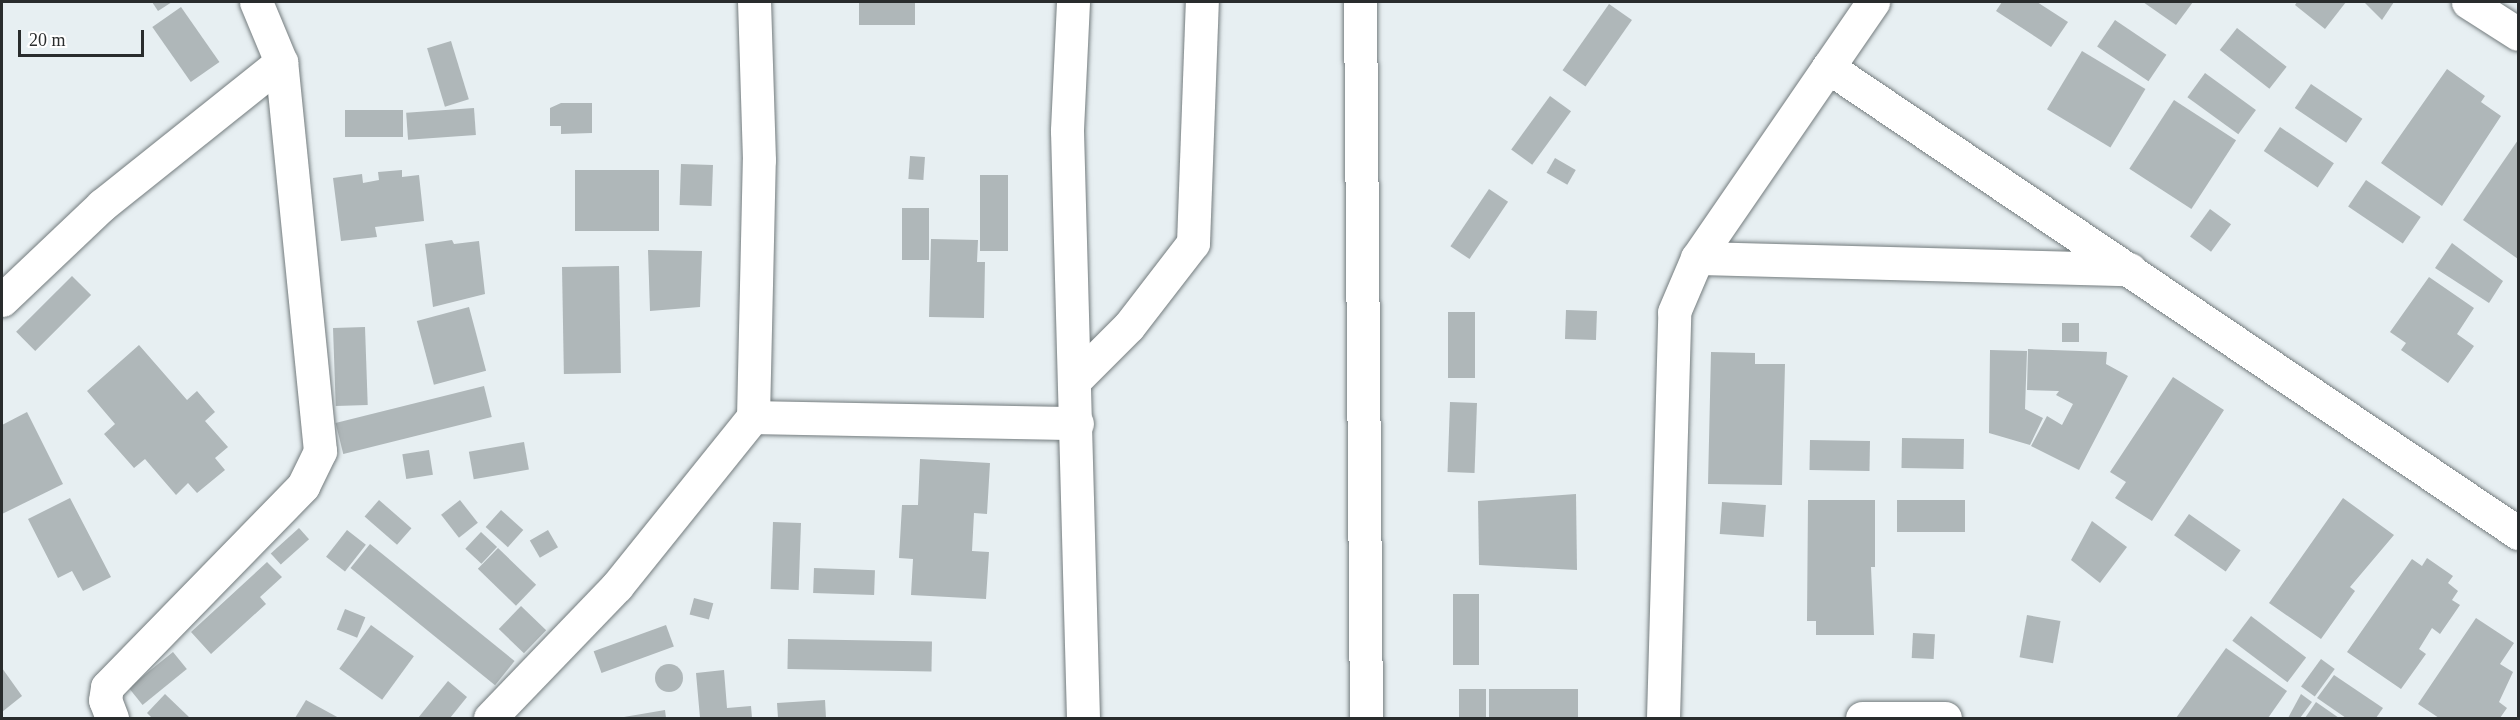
<!DOCTYPE html>
<html>
<head>
<meta charset="utf-8">
<style>
  body { margin:0 }
  #map { position:relative; width:2520px; height:720px; overflow:hidden; background:#e7eff2; font-family:Georgia,serif }
  div>[style] { position:absolute }
  [style*='--x'] { left:calc(var(--x)*1px); top:calc(var(--y)*1px); width:calc(var(--w)*1px); rotate:calc(var(--a)*1deg) }
  .building>* { inset:0; background:#afb7b9; transform-origin:0 0 }
  .round { border-radius:50% }
  .roads { filter:drop-shadow(0 0 2px #747c7e) drop-shadow(0 0 2px #747c7e) }
  .street>* { height:33px; margin:-16.5px; padding:0 16.5px; transform-origin:16.5px; border-radius:16.5px; background:#fff }
  .secondary>* { height:33px; margin:-16.5px; padding:0 16.5px; transform-origin:16.5px; border-radius:16.5px; background:#fff }
  span { translate:-50% -50%; white-space:nowrap; text-align:center; line-height:1.15; -webkit-text-stroke:4.5px #fff; paint-order:stroke }
  .frame { position:absolute; inset:0; border:3px solid #292c2d; pointer-events:none }
  .scale { position:absolute; left:18px; top:30px; width:126px; height:27px; box-sizing:border-box; border:3px solid #292c2d; border-top:0; padding-left:8px; font-size:18px; line-height:21px; white-space:nowrap; color:#292c2d; -webkit-text-stroke:4px #fff; paint-order:stroke }
</style>
</head>
<body>
<div id="map">
  <div class="building">
    <div style="clip-path:polygon(152px 2px,172px 2px,158px 11px)"></div>
    <div style="left:859px;top:2px;width:56px;height:23px"></div>
    <div style="clip-path:polygon(2002px 2px,2037px 2px,2068px 22px,2051px 47px,1996px 11px)"></div>
    <div style="clip-path:polygon(2143px 2px,2193px 2px,2176px 25px)"></div>
    <div style="clip-path:polygon(2297px 2px,2346px 2px,2325px 29px,2295px 5px)"></div>
    <div style="clip-path:polygon(2364px 2px,2394px 2px,2382px 20px)"></div>
    <div style="left:1609px;top:4px;width:28px;height:81px;rotate:35deg"></div>
    <div style="left:181px;top:7px;width:67px;height:35px;rotate:55deg"></div>
    <div style="left:2115px;top:20px;width:62px;height:32px;rotate:34deg"></div>
    <div style="left:2237px;top:28px;width:63px;height:28px;rotate:38deg"></div>
    <div style="left:451px;top:41px;width:61px;height:25px;rotate:73deg"></div>
    <div style="left:2082px;top:51px;width:74px;height:68px;rotate:31deg"></div>
    <div style="clip-path:polygon(2447px 69px,2485px 96px,2481px 102px,2501px 116px,2442px 206px,2381px 163px)"></div>
    <div style="left:2205px;top:73px;width:63px;height:30px;rotate:36deg"></div>
    <div style="left:2311px;top:84px;width:62px;height:29px;rotate:34deg"></div>
    <div style="left:1550px;top:96px;width:26px;height:66px;rotate:36deg"></div>
    <div style="left:2174px;top:100px;width:74px;height:82px;rotate:33deg"></div>
    <div style="clip-path:polygon(561px 103px,592px 103px,592px 133px,561px 134px,561px 126px,550px 126px,550px 108px)"></div>
    <div style="left:474px;top:108px;width:27px;height:68px;rotate:86deg"></div>
    <div style="left:403px;top:110px;width:27px;height:58px;rotate:90deg"></div>
    <div style="left:2280px;top:127px;width:65px;height:29px;rotate:34deg"></div>
    <div style="clip-path:polygon(2518px 140px,2518px 259px,2463px 220px)"></div>
    <div style="left:910px;top:156px;width:15px;height:23px;rotate:4deg"></div>
    <div style="left:1555px;top:158px;width:24px;height:17px;rotate:30deg"></div>
    <div style="left:681px;top:164px;width:32px;height:41px;rotate:2deg"></div>
    <div style="clip-path:polygon(402px 170px,402px 177px,419px 175px,424px 221px,375px 227px,377px 237px,341px 241px,333px 178px,362px 174px,363px 183px,379px 180px,378px 172px)"></div>
    <div style="left:659px;top:170px;width:61px;height:84px;rotate:90deg"></div>
    <div style="left:1008px;top:175px;width:76px;height:28px;rotate:90deg"></div>
    <div style="left:2366px;top:180px;width:66px;height:32px;rotate:34deg"></div>
    <div style="left:1489px;top:189px;width:23px;height:69px;rotate:34deg"></div>
    <div style="left:902px;top:208px;width:27px;height:52px"></div>
    <div style="left:2210px;top:209px;width:26px;height:34px;rotate:36deg"></div>
    <div style="clip-path:polygon(931px 239px,978px 240px,977px 262px,985px 262px,984px 318px,929px 317px)"></div>
    <div style="clip-path:polygon(452px 240px,454px 244px,479px 241px,485px 294px,433px 307px,425px 244px)"></div>
    <div style="clip-path:polygon(2452px 243px,2503px 281px,2489px 303px,2435px 268px)"></div>
    <div style="clip-path:polygon(648px 250px,702px 251px,700px 307px,650px 311px)"></div>
    <div style="left:619px;top:266px;width:107px;height:57px;rotate:89deg"></div>
    <div style="left:72px;top:276px;width:27px;height:79px;rotate:45deg"></div>
    <div style="clip-path:polygon(2429px 277px,2474px 308px,2457px 334px,2474px 346px,2448px 383px,2401px 350px,2406px 343px,2390px 332px)"></div>
    <div style="left:469px;top:307px;width:66px;height:54px;rotate:75deg"></div>
    <div style="left:1566px;top:310px;width:31px;height:29px;rotate:2deg"></div>
    <div style="left:1448px;top:312px;width:27px;height:66px"></div>
    <div style="left:2062px;top:323px;width:17px;height:19px"></div>
    <div style="left:365px;top:327px;width:78px;height:32px;rotate:88deg"></div>
    <div style="clip-path:polygon(139px 345px,187px 400px,197px 391px,215px 412px,205px 421px,228px 447px,215px 458px,225px 470px,197px 493px,188px 483px,176px 495px,145px 459px,134px 468px,104px 434px,115px 424px,87px 391px)"></div>
    <div style="clip-path:polygon(2028px 349px,2107px 352px,2106px 364px,2128px 376px,2079px 470px,2031px 446px,2047px 416px,2062px 425px,2073px 404px,2056px 395px,2059px 391px,2027px 390px)"></div>
    <div style="clip-path:polygon(1990px 350px,2027px 351px,2025px 409px,2043px 418px,2030px 445px,1989px 433px)"></div>
    <div style="clip-path:polygon(1711px 352px,1755px 353px,1755px 364px,1785px 364px,1782px 485px,1708px 484px)"></div>
    <div style="clip-path:polygon(2173px 377px,2224px 410px,2152px 521px,2115px 498px,2126px 482px,2110px 472px)"></div>
    <div style="left:484px;top:386px;width:32px;height:153px;rotate:76deg"></div>
    <div style="left:1450px;top:402px;width:27px;height:70px;rotate:2deg"></div>
    <div style="clip-path:polygon(27px 412px,63px 484px,2px 514px,2px 425px)"></div>
    <div style="left:1902px;top:438px;width:62px;height:30px;rotate:1deg"></div>
    <div style="left:1810px;top:440px;width:60px;height:30px;rotate:1deg"></div>
    <div style="left:524px;top:442px;width:28px;height:56px;rotate:80deg"></div>
    <div style="left:429px;top:450px;width:25px;height:27px;rotate:81deg"></div>
    <div style="clip-path:polygon(920px 459px,990px 463px,987px 514px,974px 513px,972px 551px,989px 552px,986px 599px,911px 595px,913px 559px,899px 558px,902px 505px,918px 505px)"></div>
    <div style="clip-path:polygon(1576px 494px,1577px 570px,1479px 565px,1478px 501px)"></div>
    <div style="clip-path:polygon(70px 498px,111px 577px,83px 591px,72px 571px,58px 578px,28px 519px)"></div>
    <div style="clip-path:polygon(2343px 498px,2394px 535px,2350px 587px,2355px 591px,2321px 639px,2269px 603px)"></div>
    <div style="left:379px;top:500px;width:43px;height:22px;rotate:41deg"></div>
    <div style="left:460px;top:500px;width:29px;height:24px;rotate:52deg"></div>
    <div style="clip-path:polygon(1808px 500px,1875px 500px,1875px 567px,1871px 567px,1874px 635px,1816px 635px,1816px 621px,1807px 621px)"></div>
    <div style="left:1897px;top:500px;width:68px;height:32px"></div>
    <div style="left:1722px;top:502px;width:44px;height:32px;rotate:4deg"></div>
    <div style="left:501px;top:510px;width:30px;height:23px;rotate:42deg"></div>
    <div style="left:2189px;top:514px;width:63px;height:26px;rotate:35deg"></div>
    <div style="clip-path:polygon(2092px 521px,2127px 547px,2100px 583px,2071px 560px)"></div>
    <div style="left:773px;top:522px;width:28px;height:67px;rotate:2deg"></div>
    <div style="left:299px;top:528px;width:15px;height:38px;rotate:48deg"></div>
    <div style="left:347px;top:530px;width:24px;height:34px;rotate:38deg"></div>
    <div style="left:548px;top:530px;width:20px;height:21px;rotate:60deg"></div>
    <div style="left:481px;top:532px;width:22px;height:23px;rotate:43deg"></div>
    <div style="left:370px;top:544px;width:186px;height:31px;rotate:39deg"></div>
    <div style="left:498px;top:548px;width:53px;height:29px;rotate:44deg"></div>
    <div style="clip-path:polygon(2427px 558px,2453px 576px,2448px 583px,2458px 591px,2452px 600px,2460px 605px,2440px 634px,2432px 628px,2419px 649px,2426px 654px,2401px 689px,2347px 652px,2412px 559px,2422px 566px)"></div>
    <div style="clip-path:polygon(267px 562px,282px 577px,260px 597px,266px 604px,211px 654px,191px 632px)"></div>
    <div style="left:814px;top:568px;width:61px;height:25px;rotate:2deg"></div>
    <div style="left:1453px;top:594px;width:26px;height:71px"></div>
    <div style="left:694px;top:598px;width:20px;height:17px;rotate:15deg"></div>
    <div style="left:521px;top:606px;width:35px;height:32px;rotate:44deg"></div>
    <div style="left:345px;top:609px;width:22px;height:22px;rotate:22deg"></div>
    <div style="left:2027px;top:615px;width:34px;height:43px;rotate:10deg"></div>
    <div style="left:2251px;top:616px;width:69px;height:31px;rotate:37deg"></div>
    <div style="clip-path:polygon(2476px 618px,2514px 643px,2500px 664px,2513px 672px,2499px 702px,2507px 708px,2500px 718px,2439px 718px,2418px 704px)"></div>
    <div style="left:371px;top:625px;width:53px;height:54px;rotate:36deg"></div>
    <div style="left:666px;top:625px;width:23px;height:77px;rotate:70deg"></div>
    <div style="left:1913px;top:633px;width:22px;height:25px;rotate:3deg"></div>
    <div style="left:788px;top:639px;width:144px;height:30px;rotate:1deg"></div>
    <div style="clip-path:polygon(2226px 648px,2287px 691px,2268px 718px,2176px 718px)"></div>
    <div style="left:173px;top:652px;width:22px;height:57px;rotate:51deg"></div>
    <div style="left:2321px;top:659px;width:17px;height:34px;rotate:36deg"></div>
    <div class="round" style="left:655px;top:664px;width:28px;height:28px"></div>
    <div style="clip-path:polygon(2px 668px,22px 696px,2px 712px)"></div>
    <div style="clip-path:polygon(724px 670px,727px 708px,751px 706px,752px 718px,700px 718px,696px 673px)"></div>
    <div style="clip-path:polygon(2334px 675px,2383px 708px,2376px 718px,2346px 718px,2317px 698px)"></div>
    <div style="clip-path:polygon(448px 681px,467px 697px,450px 718px,418px 718px)"></div>
    <div style="left:1459px;top:689px;width:27px;height:29px"></div>
    <div style="left:1489px;top:689px;width:89px;height:29px"></div>
    <div style="clip-path:polygon(165px 694px,190px 718px,152px 718px,147px 713px)"></div>
    <div style="clip-path:polygon(2301px 694px,2312px 702px,2300px 718px,2288px 718px)"></div>
    <div style="clip-path:polygon(306px 700px,339px 718px,295px 718px)"></div>
    <div style="clip-path:polygon(825px 700px,826px 718px,778px 718px,777px 703px)"></div>
    <div style="clip-path:polygon(2316px 702px,2339px 718px,2305px 718px)"></div>
    <div style="clip-path:polygon(665px 710px,666px 718px,624px 718px,624px 717px)"></div>
  </div>
  <div class="roads">
    <div class="street">
      <div style="--x:1073;--y:2;--w:129;--a:92.7"></div>
      <div style="--x:1067;--y:131;--w:587;--a:88.44"></div>
      <div style="--x:2468;--y:2;--w:59;--a:32.6"></div>
      <div style="--x:1828;--y:67;--w:833;--a:34.03"></div>
      <div style="--x:1697;--y:258;--w:433;--a:1.5"></div>
      <div style="--x:2;--y:300;--w:138;--a:-43.5"></div>
      <div style="--x:102;--y:205;--w:229;--a:-38.6"></div>
      <div style="--x:1075;--y:380;--w:76;--a:-45"></div>
      <div style="--x:1129;--y:326;--w:105;--a:-52.4"></div>
      <div style="--x:1193;--y:243;--w:241;--a:-87.9"></div>
      <div style="--x:753;--y:417;--w:324;--a:1.1"></div>
      <div style="--x:112;--y:718;--w:19;--a:-111"></div>
      <div style="--x:105;--y:700;--w:13;--a:-81"></div>
      <div style="--x:107;--y:687;--w:281;--a:-45.7"></div>
      <div style="--x:303;--y:486;--w:39;--a:-64"></div>
      <div style="--x:320;--y:451;--w:391;--a:-95.7"></div>
      <div style="--x:281;--y:62;--w:65;--a:-112.6"></div>
      <div style="--x:490;--y:718;--w:183;--a:-46.1"></div>
      <div style="--x:617;--y:586;--w:217;--a:-51.2"></div>
      <div style="--x:753;--y:417;--w:257;--a:-88.7"></div>
      <div style="--x:759;--y:160;--w:158;--a:-91.8"></div>
      <div style="--x:1663;--y:718;--w:406;--a:-88.4"></div>
      <div style="--x:1674;--y:312;--w:59;--a:-66.9"></div>
      <div style="--x:1697;--y:258;--w:311;--a:-55.5"></div>
      <div style="--x:1862;--y:718;--w:83;--a:0"></div>
    </div>
    <div class="secondary">
      <div style="--x:1360;--y:2;--w:716;--a:89.52"></div>
    </div>
  </div>
  <div class="frame"></div>
  <div class="scale">20 m</div>
</div>
</body>
</html>
